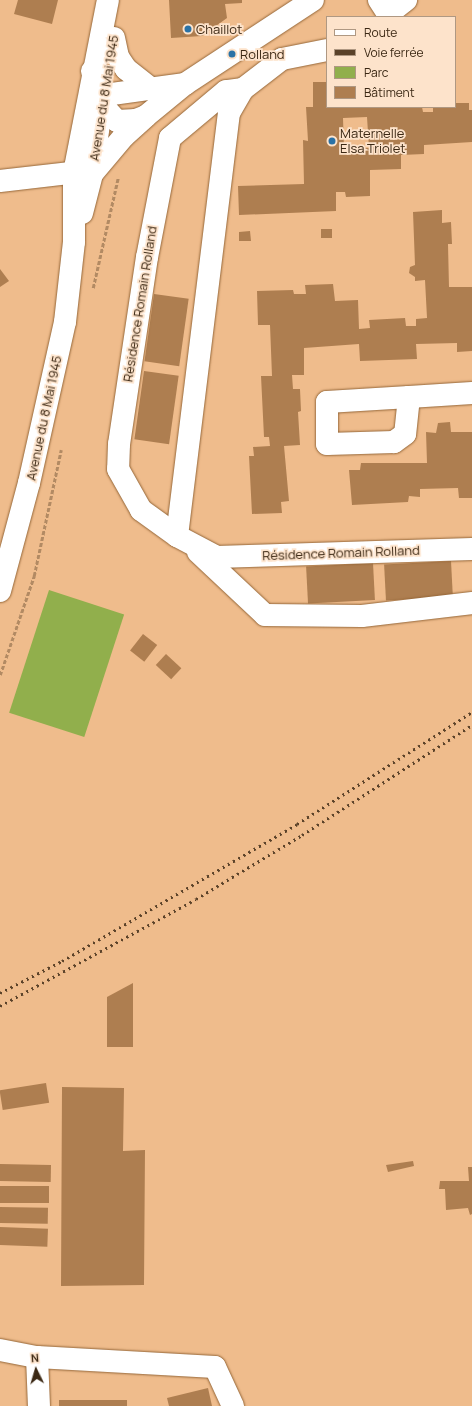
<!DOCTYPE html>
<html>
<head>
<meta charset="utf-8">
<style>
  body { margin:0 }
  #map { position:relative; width:472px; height:1406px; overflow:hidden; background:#efbc8c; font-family:Manrope,sans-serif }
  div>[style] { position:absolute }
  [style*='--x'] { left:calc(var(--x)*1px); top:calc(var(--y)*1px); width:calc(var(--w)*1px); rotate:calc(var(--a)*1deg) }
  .green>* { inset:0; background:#91af4c; transform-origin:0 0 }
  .building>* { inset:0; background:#ae7e50; transform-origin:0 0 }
  .path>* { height:2.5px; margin-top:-1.25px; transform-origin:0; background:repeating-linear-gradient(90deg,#b28a63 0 4px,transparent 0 6px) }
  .roads { filter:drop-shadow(0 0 1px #956739) drop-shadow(0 0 1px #956739) }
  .minor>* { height:22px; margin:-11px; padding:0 11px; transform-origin:11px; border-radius:11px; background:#fff }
  .rail>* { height:3px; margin-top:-1.5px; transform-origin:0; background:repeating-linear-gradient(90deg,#5b4229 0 2px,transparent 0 6px) }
  .dots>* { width:11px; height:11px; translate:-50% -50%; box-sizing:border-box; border:2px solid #fde3cb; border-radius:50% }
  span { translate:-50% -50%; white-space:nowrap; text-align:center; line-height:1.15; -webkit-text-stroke:3.5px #fde3cb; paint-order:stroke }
  .poi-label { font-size:13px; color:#3b2814 }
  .left { translate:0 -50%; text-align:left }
  .street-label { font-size:13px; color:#3b2814 }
  .legend { position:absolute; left:326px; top:16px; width:130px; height:92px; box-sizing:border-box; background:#fde3cb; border:1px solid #af9882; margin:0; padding:5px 7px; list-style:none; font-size:12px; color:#3b2814 }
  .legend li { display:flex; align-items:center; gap:8px; height:20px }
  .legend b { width:20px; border:1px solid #af9882 }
  .north { position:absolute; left:16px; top:1350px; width:40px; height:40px; -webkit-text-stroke:3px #fde3cb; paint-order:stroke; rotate:355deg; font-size:11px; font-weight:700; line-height:16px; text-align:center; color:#3b2814 }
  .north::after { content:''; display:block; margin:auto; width:14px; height:18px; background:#3b2814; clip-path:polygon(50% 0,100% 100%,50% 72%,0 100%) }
</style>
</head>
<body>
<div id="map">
  <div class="green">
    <div style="left:49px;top:590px;width:79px;height:129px;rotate:18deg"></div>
  </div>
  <div class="building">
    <div style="clip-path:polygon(18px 0,58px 0,52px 24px,14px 14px)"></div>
    <div style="clip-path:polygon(169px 0,242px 0,242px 3px,225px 4px,227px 18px,202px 36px,171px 38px)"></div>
    <div style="clip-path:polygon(evenodd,313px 82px,327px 82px,327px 107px,422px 107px,423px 112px,433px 112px,433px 107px,455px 107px,455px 103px,469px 103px,469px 110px,472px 110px,472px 142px,424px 145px,424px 154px,401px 155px,401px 169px,370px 170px,370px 196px,346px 197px,345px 192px,336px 192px,336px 211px,239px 215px,238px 186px,304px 184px,303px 140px,308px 141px,306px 107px,313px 107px,313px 82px,367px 117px,369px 148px,344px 149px,343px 118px,367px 117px)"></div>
    <div style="clip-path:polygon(442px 210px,442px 223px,451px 222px,452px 244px,448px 244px,449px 287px,472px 287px,472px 351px,457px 352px,457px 343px,416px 344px,417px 359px,360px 361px,359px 344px,304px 348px,304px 375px,292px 375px,293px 389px,300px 389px,301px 411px,298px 412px,300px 445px,284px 446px,289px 501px,281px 502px,282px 513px,252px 514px,249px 456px,254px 456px,253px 447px,270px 446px,269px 437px,264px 437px,261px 376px,272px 376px,270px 325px,258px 325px,257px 291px,293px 290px,294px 294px,306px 294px,305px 285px,333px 284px,335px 301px,358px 300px,359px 329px,370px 328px,369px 320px,405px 318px,406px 326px,416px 326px,416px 319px,427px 318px,425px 280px,415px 281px,415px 277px,409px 273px,410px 267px,415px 265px,413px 212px)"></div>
    <div style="left:332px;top:229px;width:9px;height:11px;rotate:90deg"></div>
    <div style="clip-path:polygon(250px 231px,251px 241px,239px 241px,239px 232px)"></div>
    <div style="clip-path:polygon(0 269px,9px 281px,0 287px)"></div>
    <div style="left:154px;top:294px;width:35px;height:68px;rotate:8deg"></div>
    <div style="left:144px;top:371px;width:35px;height:69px;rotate:8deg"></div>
    <div style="clip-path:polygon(450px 422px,451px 432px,472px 432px,472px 498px,459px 498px,458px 488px,420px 489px,420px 497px,409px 496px,408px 502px,352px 505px,349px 470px,360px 470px,361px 463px,427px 463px,426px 432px,436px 433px,438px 423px)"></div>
    <div style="left:451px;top:561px;width:36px;height:67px;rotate:87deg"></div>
    <div style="left:373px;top:563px;width:37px;height:67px;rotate:87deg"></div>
    <div style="left:143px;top:634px;width:18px;height:21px;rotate:38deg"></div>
    <div style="left:166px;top:654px;width:21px;height:15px;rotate:43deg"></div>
    <div style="clip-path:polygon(133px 983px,133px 1047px,107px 1047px,107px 997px)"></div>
    <div style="left:46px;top:1083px;width:20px;height:47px;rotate:81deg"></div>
    <div style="clip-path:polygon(62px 1087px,124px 1088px,123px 1151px,145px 1150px,144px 1285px,61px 1286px)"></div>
    <div style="clip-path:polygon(413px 1161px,414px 1166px,388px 1172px,386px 1165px)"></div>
    <div style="left:0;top:1164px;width:51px;height:17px;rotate:1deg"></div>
    <div style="clip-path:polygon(468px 1167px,472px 1167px,472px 1214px,470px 1215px,468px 1208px,446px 1210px,445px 1189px,439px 1189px,440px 1181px,469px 1181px)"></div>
    <div style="left:0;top:1186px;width:49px;height:17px"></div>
    <div style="left:0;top:1207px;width:48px;height:16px;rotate:1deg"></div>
    <div style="left:0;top:1227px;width:48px;height:18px;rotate:2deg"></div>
    <div style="clip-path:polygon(208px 1388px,212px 1406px,169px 1406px,167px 1398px)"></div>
    <div style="left:59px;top:1400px;width:68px;height:6px"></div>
  </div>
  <div class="path">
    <div style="--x:93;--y:288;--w:113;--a:-77.2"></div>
    <div style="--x:0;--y:675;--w:105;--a:-71"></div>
    <div style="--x:34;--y:576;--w:129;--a:-77.9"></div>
  </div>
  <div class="roads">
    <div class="minor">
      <div style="--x:379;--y:0;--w:17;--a:57"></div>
      <div style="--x:388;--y:14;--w:23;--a:-38"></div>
      <div style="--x:114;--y:38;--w:19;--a:78"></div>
      <div style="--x:118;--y:57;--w:14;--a:56"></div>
      <div style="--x:126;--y:69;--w:31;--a:38"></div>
      <div style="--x:92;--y:71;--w:42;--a:69"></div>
      <div style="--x:107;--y:110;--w:15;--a:48"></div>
      <div style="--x:117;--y:121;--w:19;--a:-3"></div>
      <div style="--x:136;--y:120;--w:11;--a:-22"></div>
      <div style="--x:146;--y:116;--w:50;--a:-39.4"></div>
      <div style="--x:185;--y:84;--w:153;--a:-33.3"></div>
      <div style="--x:243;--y:89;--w:17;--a:173"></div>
      <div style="--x:226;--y:91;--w:73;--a:140"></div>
      <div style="--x:170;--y:138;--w:121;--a:100.9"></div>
      <div style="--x:147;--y:257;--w:189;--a:98.5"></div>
      <div style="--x:119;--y:444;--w:25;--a:92"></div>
      <div style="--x:118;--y:469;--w:47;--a:60.7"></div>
      <div style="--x:141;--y:510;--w:44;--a:35.8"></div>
      <div style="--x:177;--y:536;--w:45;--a:27.7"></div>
      <div style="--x:217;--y:557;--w:255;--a:-1.8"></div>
      <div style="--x:92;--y:104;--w:22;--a:-27"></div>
      <div style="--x:112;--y:94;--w:74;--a:-7.8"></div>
      <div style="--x:92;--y:174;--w:50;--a:-49.9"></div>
      <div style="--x:124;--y:136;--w:28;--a:-42"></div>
      <div style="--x:0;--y:181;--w:69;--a:-6.6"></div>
      <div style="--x:69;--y:173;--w:20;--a:3"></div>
      <div style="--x:82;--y:213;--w:40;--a:-75.6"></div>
      <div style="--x:92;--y:174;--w:79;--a:-82"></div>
      <div style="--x:409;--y:397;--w:37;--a:96"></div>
      <div style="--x:405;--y:434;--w:14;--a:144"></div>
      <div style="--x:394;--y:442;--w:67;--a:178.3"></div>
      <div style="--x:327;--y:444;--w:42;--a:-90"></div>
      <div style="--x:327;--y:402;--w:82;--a:-3.5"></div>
      <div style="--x:409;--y:397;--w:63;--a:-3.6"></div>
      <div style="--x:177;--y:536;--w:426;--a:-83"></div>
      <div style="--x:229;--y:113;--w:28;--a:-60"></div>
      <div style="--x:243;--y:89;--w:49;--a:-37.6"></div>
      <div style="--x:282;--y:59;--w:46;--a:-11.3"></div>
      <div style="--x:198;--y:552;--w:92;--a:43.2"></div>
      <div style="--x:265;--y:615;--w:97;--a:0.6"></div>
      <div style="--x:362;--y:616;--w:111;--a:-6.7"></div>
      <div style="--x:0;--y:591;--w:112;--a:-75"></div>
      <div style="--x:29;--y:483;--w:165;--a:-77.4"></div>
      <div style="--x:65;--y:322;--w:81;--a:-83.6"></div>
      <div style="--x:74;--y:242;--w:69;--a:-90"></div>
      <div style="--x:74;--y:173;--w:176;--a:-78.9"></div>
      <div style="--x:0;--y:1350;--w:38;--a:11"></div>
      <div style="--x:37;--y:1357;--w:178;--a:3.2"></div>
      <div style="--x:215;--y:1367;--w:43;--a:65.2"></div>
      <div style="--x:37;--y:1357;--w:49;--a:87.7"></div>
    </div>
  </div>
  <div class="rail">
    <div style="--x:0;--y:993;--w:70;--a:-27.3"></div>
    <div style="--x:62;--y:961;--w:272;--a:-30.2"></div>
    <div style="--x:297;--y:824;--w:208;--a:-32.6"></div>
    <div style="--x:0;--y:1006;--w:223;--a:-28.6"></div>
    <div style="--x:196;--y:899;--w:124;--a:-31.1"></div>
    <div style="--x:302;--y:835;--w:202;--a:-32.9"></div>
  </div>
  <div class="dots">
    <div style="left:188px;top:29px;background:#2a72a6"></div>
    <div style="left:232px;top:54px;background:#2a72a6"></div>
    <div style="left:332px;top:141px;background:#2a72a6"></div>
  </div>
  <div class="poi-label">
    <span class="left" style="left:196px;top:29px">Chaillot</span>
    <span class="left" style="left:240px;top:54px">Rolland</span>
    <span class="left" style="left:340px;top:141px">Maternelle<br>Elsa Triolet</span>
  </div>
  <div class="street-label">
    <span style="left:104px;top:98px;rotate:-81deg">Avenue du 8 Mai 1945</span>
    <span style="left:140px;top:304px;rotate:-81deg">Résidence Romain Rolland</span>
    <span style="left:44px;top:418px;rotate:-78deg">Avenue du 8 Mai 1945</span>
    <span style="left:341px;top:553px;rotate:-2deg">Résidence Romain Rolland</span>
  </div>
  <ul class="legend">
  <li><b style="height:5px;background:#fff"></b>Route</li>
  <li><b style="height:5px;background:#5b4229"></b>Voie ferrée</li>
  <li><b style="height:11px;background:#91af4c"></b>Parc</li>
  <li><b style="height:11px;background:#ae7e50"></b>Bâtiment</li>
  </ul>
  <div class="north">N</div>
</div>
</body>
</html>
